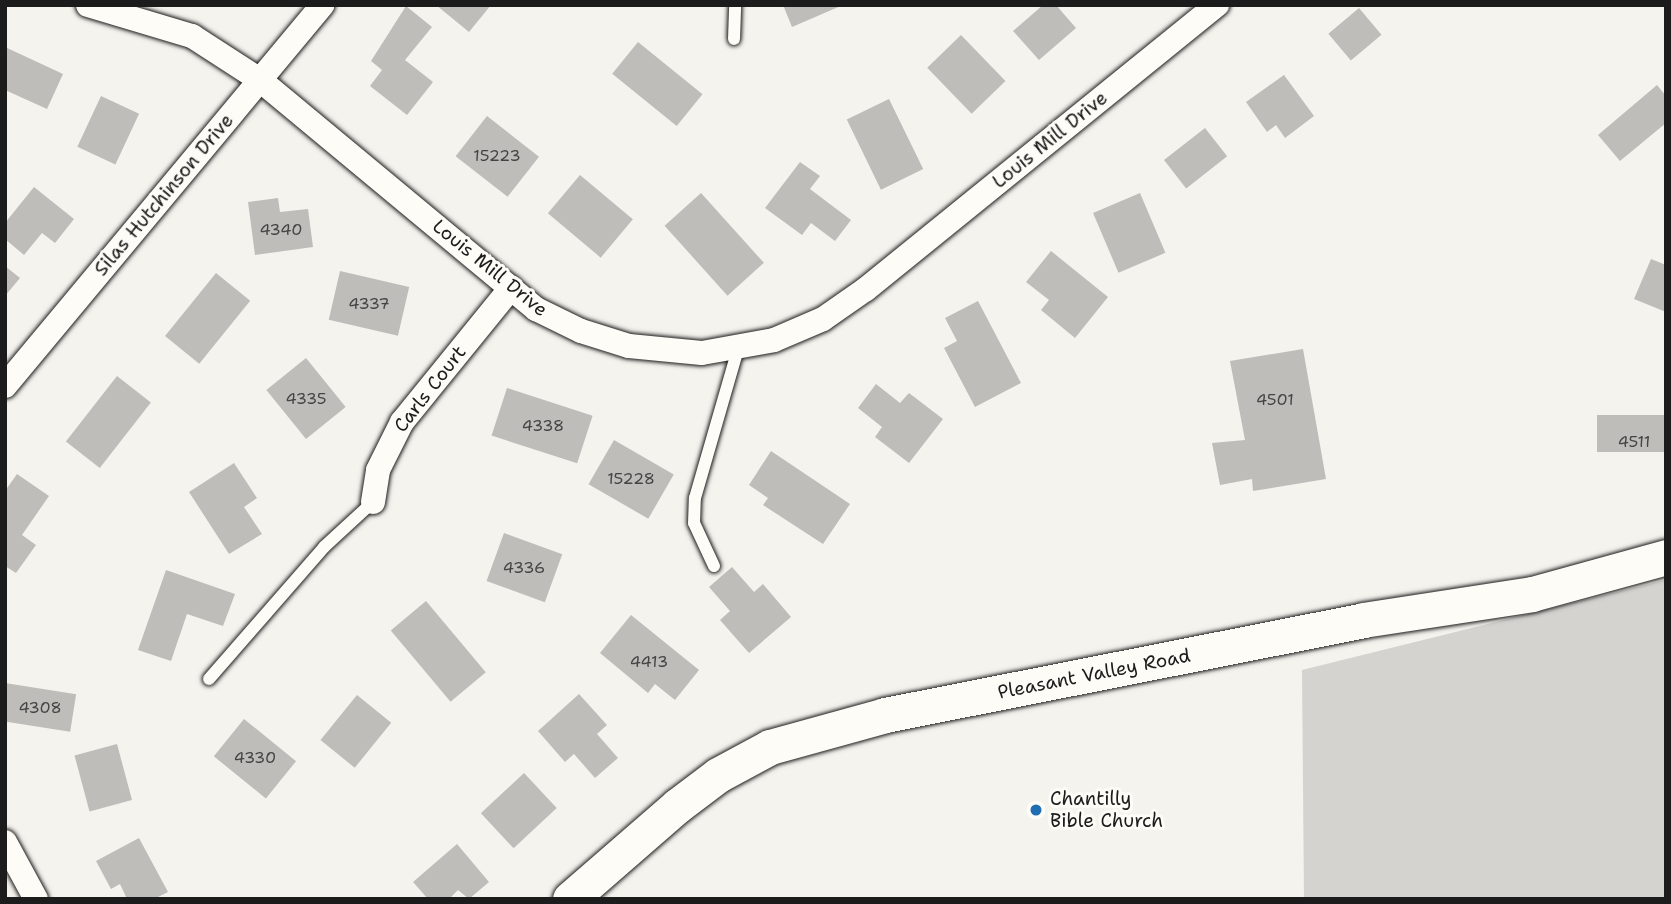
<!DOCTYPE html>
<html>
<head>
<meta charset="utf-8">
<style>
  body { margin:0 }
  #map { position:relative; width:1671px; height:904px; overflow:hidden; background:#f4f3ee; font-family:"Shantell Sans",sans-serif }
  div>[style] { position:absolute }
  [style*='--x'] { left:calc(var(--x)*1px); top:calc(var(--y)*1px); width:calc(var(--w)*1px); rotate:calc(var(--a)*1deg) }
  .green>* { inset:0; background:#d4d3cf }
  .building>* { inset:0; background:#bebdba; transform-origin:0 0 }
  .roads { filter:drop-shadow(0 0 2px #1c1c1c) drop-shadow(0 0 2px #1c1c1c) }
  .lane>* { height:12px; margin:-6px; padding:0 6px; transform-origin:6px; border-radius:6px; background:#fdfcf7 }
  .street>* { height:24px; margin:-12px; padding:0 12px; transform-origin:12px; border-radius:12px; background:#fdfcf7 }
  .secondary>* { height:35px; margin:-17.5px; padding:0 17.5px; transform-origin:17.5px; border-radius:17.5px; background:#fdfcf7 }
  .dots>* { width:19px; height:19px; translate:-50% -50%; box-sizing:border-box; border:4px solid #fdfcf7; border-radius:50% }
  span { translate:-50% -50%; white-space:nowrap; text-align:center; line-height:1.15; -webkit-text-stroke:6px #fdfcf7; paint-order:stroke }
  .number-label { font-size:16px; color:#444 }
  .number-label span { -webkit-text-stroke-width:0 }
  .street-label { font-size:19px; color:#1c1c1c }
  .poi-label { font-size:19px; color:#1c1c1c }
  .left { translate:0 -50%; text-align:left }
  .frame { position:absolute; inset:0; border:7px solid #1c1c1c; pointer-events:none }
</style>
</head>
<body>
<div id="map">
  <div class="green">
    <div style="clip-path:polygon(1666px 580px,1666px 899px,1304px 899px,1302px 670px)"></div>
  </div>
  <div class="building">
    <div style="clip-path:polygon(436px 5px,491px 5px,469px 32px)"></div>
    <div style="clip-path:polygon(783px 5px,843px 5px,792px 27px)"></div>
    <div style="clip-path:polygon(1043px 5px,1056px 5px,1076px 28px,1039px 60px,1013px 31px)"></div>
    <div style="clip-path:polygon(406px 6px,432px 27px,405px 60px,433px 82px,407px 115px,370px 86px,382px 70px,371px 61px)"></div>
    <div style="left:1359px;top:8px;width:35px;height:40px;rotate:50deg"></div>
    <div style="left:961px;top:35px;width:64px;height:47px;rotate:46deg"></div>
    <div style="left:638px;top:42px;width:83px;height:41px;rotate:39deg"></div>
    <div style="clip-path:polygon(5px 47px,63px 74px,47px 109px,5px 90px)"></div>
    <div style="clip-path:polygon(1284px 75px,1314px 116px,1285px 138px,1276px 125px,1267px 132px,1246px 102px)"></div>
    <div style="clip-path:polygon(1657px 85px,1666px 96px,1666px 123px,1620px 161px,1598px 135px)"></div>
    <div style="left:101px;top:96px;width:42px;height:56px;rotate:25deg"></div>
    <div style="left:889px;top:99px;width:78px;height:47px;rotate:64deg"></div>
    <div style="left:487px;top:116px;width:66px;height:51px;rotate:38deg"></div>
    <div style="left:1205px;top:128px;width:36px;height:52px;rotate:52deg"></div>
    <div style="clip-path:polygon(800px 162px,820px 176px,810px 189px,851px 220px,835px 241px,811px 223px,802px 235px,765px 208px)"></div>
    <div style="left:580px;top:175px;width:69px;height:50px;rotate:40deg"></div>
    <div style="clip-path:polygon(34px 187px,74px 219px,55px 243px,42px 233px,24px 255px,5px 239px,5px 223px)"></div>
    <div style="left:701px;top:193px;width:94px;height:49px;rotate:48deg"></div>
    <div style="left:1140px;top:193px;width:65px;height:51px;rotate:67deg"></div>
    <div style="clip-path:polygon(278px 198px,280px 212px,308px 209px,313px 247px,255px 255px,248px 202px)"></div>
    <div style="clip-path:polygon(1051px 251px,1108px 297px,1075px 338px,1041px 310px,1049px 300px,1026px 282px)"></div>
    <div style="clip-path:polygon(1651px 259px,1666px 265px,1666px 312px,1634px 299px)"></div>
    <div style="clip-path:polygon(5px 266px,20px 278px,5px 296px)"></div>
    <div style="left:340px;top:271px;width:71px;height:50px;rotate:13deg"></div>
    <div style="left:216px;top:273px;width:44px;height:81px;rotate:39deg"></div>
    <div style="clip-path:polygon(978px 301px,1021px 383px,975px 407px,944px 348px,957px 341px,945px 318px)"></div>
    <div style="clip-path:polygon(1303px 349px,1326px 479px,1253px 491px,1252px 479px,1220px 485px,1212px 443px,1245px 440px,1230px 361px)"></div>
    <div style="left:306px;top:358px;width:63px;height:51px;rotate:51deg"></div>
    <div style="left:117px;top:376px;width:43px;height:83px;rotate:38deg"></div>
    <div style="clip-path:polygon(876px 384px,900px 403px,909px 393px,943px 419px,909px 463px,875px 437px,882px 427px,858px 408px)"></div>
    <div style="left:507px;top:388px;width:90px;height:50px;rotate:18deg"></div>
    <div style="left:1666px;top:415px;width:37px;height:69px;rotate:90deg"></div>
    <div style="left:614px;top:440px;width:69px;height:51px;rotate:30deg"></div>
    <div style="clip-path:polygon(771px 451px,850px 504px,823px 544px,763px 505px,768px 498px,749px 485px)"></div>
    <div style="clip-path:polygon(234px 463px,257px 498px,244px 507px,262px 534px,229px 554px,189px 492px)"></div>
    <div style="clip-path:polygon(17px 474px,49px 496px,22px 535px,36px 545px,16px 573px,5px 566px,5px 491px)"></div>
    <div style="left:504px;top:533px;width:62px;height:51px;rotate:20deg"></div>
    <div style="clip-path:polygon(732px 567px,754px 592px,763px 584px,791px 617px,749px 653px,720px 620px,730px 611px,709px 587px)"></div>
    <div style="clip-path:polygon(166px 570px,235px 594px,223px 626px,187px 614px,171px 661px,138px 650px)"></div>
    <div style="left:426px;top:601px;width:93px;height:46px;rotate:50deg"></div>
    <div style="clip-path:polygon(631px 615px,699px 670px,675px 700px,655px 684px,648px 693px,600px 653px)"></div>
    <div style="left:5px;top:683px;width:72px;height:38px;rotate:9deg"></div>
    <div style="clip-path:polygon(579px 694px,607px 725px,597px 734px,618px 758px,595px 778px,574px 754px,565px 762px,538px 731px)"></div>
    <div style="left:357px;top:695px;width:44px;height:58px;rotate:39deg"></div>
    <div style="left:244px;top:719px;width:67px;height:48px;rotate:39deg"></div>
    <div style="left:117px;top:744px;width:58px;height:44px;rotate:75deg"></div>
    <div style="left:524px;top:773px;width:48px;height:59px;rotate:47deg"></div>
    <div style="clip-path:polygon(139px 838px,168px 892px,154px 899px,127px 899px,120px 884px,111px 889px,96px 861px)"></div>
    <div style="clip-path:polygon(457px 844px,489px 882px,469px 899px,458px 890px,449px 899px,428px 899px,413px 882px)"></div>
  </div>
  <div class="roads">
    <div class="lane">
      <div style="--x:734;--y:39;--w:34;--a:-88"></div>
      <div style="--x:714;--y:566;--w:47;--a:-114.9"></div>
      <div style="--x:694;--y:523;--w:25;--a:-88"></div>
      <div style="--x:695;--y:498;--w:158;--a:-73.9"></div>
      <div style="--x:209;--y:679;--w:175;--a:-48.9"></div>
      <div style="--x:324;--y:547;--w:67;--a:-42.6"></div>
    </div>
    <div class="street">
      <div style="--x:88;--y:5;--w:109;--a:16.6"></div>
      <div style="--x:192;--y:36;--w:81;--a:32.9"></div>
      <div style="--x:260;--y:80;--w:359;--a:39.7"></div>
      <div style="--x:536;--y:309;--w:50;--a:26.1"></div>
      <div style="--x:581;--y:331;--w:50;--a:17.4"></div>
      <div style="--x:629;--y:346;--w:73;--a:5.5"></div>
      <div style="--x:702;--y:353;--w:73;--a:-10.2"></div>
      <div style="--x:774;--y:340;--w:53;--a:-23.2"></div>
      <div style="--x:823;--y:319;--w:52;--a:-34.9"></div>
      <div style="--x:866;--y:289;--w:452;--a:-39"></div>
      <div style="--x:5;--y:386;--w:496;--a:-50.2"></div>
      <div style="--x:373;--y:502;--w:32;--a:-81"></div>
      <div style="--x:378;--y:470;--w:54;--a:-63.4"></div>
      <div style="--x:402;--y:422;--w:173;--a:-50.9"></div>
      <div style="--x:5;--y:842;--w:65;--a:61.5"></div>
    </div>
    <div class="secondary">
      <div style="--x:570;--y:899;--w:142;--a:-41"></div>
      <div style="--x:677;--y:806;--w:51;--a:-37.1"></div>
      <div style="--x:718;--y:775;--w:59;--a:-28.3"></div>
      <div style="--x:770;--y:747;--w:119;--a:-15.5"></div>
      <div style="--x:885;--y:715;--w:487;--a:-11.2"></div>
      <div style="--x:1363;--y:620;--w:171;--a:-8.7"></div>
      <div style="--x:1532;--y:594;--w:139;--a:-15.4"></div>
    </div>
  </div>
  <div class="dots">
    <div style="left:1036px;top:810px;background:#1f6fb2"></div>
  </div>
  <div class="number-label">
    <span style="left:497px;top:156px">15223</span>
    <span style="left:281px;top:230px">4340</span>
    <span style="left:369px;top:304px">4337</span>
    <span style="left:306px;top:399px">4335</span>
    <span style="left:1275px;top:400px">4501</span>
    <span style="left:543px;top:426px">4338</span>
    <span style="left:1634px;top:442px">4511</span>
    <span style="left:631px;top:479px">15228</span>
    <span style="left:524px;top:568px">4336</span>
    <span style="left:649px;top:662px">4413</span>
    <span style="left:40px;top:708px">4308</span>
    <span style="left:255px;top:758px">4330</span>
  </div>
  <div class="street-label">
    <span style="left:1050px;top:140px;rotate:-39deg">Louis Mill Drive</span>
    <span style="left:164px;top:195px;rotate:-50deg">Silas Hutchinson Drive</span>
    <span style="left:490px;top:268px;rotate:39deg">Louis Mill Drive</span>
    <span style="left:430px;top:389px;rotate:-52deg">Carls Court</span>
    <span style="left:1094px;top:674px;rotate:-11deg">Pleasant Valley Road</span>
  </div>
  <div class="poi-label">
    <span class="left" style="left:1050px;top:810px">Chantilly<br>Bible Church</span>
  </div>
  <div class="frame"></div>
</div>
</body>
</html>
